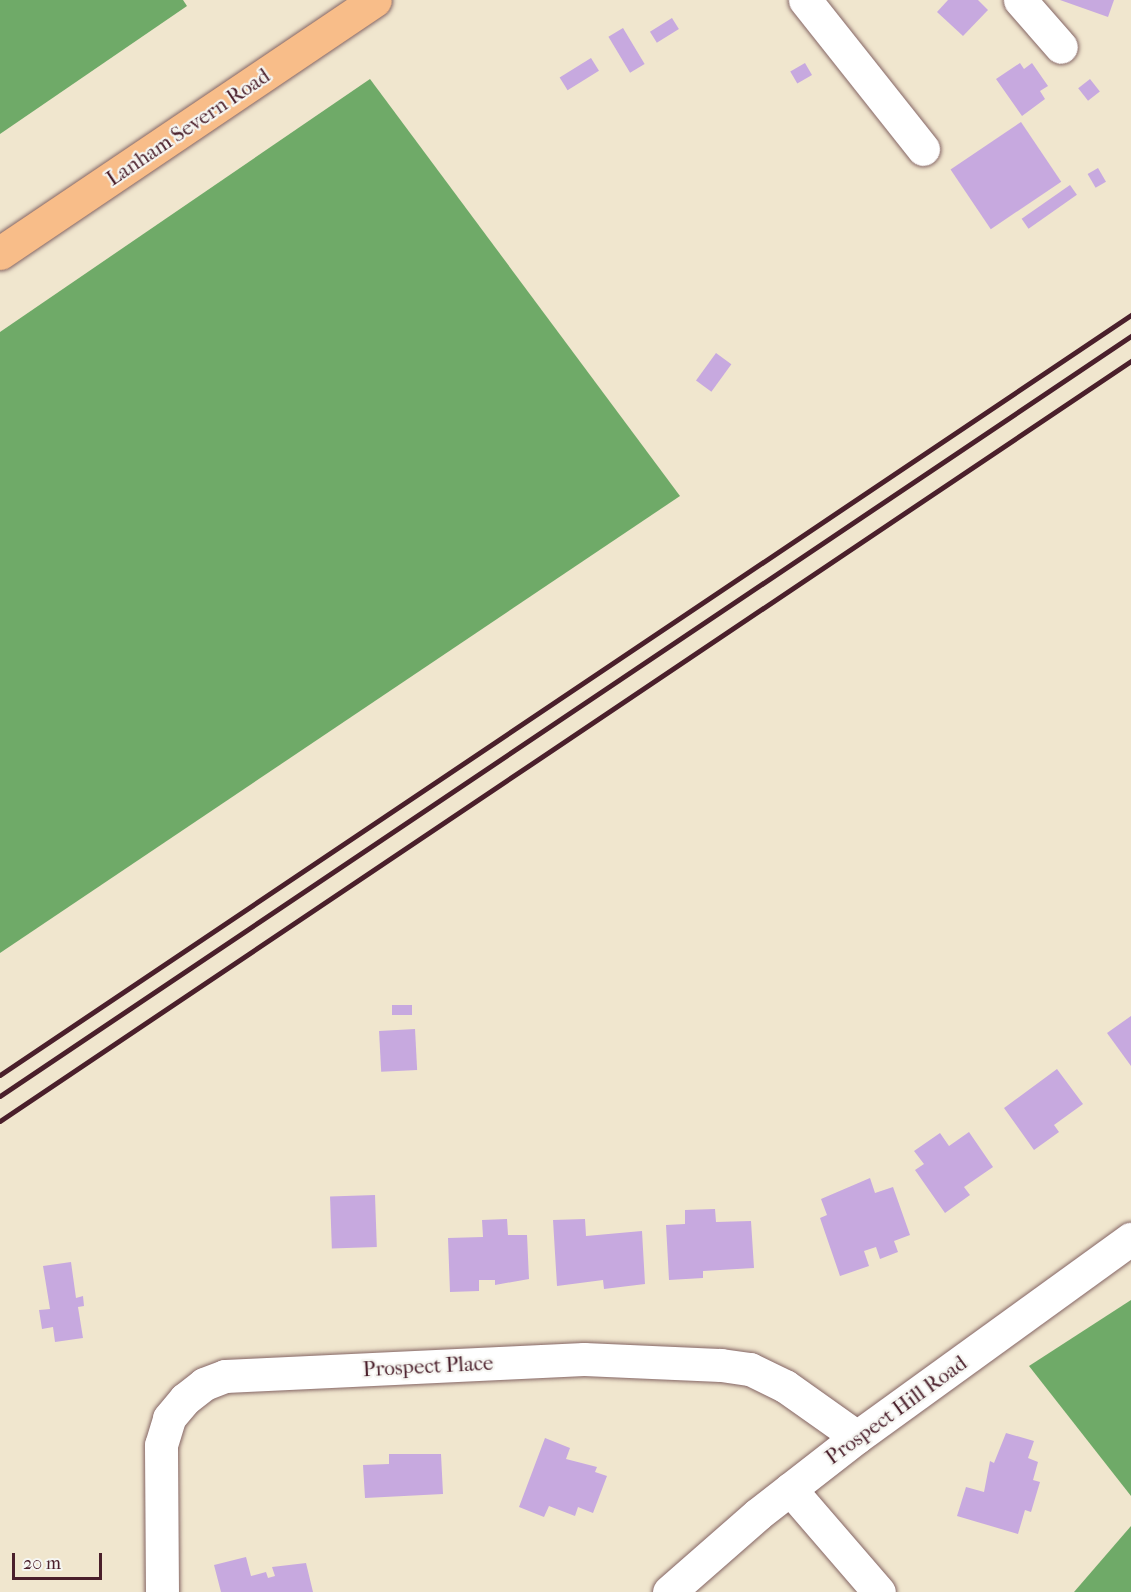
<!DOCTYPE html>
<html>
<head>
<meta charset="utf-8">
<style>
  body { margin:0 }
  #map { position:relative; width:1131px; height:1592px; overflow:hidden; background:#f0e6ce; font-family:"IM FELL French Canon",serif }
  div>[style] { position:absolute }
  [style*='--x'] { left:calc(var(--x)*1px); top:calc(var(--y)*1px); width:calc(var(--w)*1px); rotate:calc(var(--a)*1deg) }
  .forest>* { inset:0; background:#6faa68 }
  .building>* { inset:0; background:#c7a9df; transform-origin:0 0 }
  .roads { filter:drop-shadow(0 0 2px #846564) drop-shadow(0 0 2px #846564) }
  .minor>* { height:33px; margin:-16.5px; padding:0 16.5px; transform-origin:16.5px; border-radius:16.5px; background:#fff }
  .major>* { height:33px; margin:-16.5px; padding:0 16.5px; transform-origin:16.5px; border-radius:16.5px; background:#f8bd89 }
  .rail>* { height:4.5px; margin:-2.25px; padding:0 2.25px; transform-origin:2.25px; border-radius:2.25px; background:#4a1f2b }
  span { translate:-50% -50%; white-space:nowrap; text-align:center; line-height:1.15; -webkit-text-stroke:4.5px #f6f6f2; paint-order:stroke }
  .street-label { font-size:21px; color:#4a1f2b }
  .scale { position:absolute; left:12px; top:1553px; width:90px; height:27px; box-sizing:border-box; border:3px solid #4a1f2b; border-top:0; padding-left:8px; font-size:18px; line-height:21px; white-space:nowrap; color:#4a1f2b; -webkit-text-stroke:4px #f6f6f2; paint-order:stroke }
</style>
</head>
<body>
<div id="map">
  <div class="forest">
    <div style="clip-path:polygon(0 0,183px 0,187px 6px,0 134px)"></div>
    <div style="clip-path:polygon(370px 79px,680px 496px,0 953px,0 332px)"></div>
    <div style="clip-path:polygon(1131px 1300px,1131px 1496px,1029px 1366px)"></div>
    <div style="clip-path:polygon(1131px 1526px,1131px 1592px,1074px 1592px)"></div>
  </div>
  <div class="building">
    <div style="clip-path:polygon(948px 0,978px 0,988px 10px,963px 36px,937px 12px)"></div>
    <div style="clip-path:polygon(1060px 0,1114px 0,1108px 17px)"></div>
    <div style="left:672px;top:18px;width:13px;height:26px;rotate:58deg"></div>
    <div style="left:623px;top:28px;width:42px;height:17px;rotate:59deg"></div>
    <div style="left:591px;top:58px;width:15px;height:37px;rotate:58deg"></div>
    <div style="left:805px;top:63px;width:14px;height:17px;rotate:60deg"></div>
    <div style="clip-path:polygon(1020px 63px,1024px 69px,1032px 63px,1048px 86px,1040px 91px,1045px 99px,1022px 116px,996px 79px)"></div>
    <div style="left:1090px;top:79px;width:16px;height:15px;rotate:52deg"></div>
    <div style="left:1021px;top:122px;width:72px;height:85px;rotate:56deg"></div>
    <div style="left:1098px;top:168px;width:16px;height:12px;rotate:60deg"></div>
    <div style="left:1070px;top:185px;width:12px;height:59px;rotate:55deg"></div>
    <div style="left:716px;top:353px;width:19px;height:34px;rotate:36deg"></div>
    <div style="left:412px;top:1005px;width:10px;height:20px;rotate:90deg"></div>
    <div style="clip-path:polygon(1131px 1016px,1131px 1066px,1107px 1033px)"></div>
    <div style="left:415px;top:1029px;width:41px;height:36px;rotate:87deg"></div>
    <div style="clip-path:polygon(1057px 1069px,1083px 1104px,1054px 1125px,1059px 1132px,1034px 1150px,1004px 1108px)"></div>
    <div style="clip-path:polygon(969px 1132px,993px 1167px,964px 1187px,970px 1195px,945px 1213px,915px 1170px,924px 1164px,914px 1151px,940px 1133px,949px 1146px)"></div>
    <div style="clip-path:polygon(870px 1178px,875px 1193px,893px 1187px,910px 1235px,894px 1241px,898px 1252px,880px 1259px,876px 1247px,864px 1251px,869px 1266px,840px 1276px,820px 1218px,827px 1215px,821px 1199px)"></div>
    <div style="left:375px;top:1195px;width:52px;height:45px;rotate:88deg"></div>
    <div style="clip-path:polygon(715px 1209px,716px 1222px,751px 1221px,754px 1268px,703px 1271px,703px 1278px,669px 1280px,666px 1225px,685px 1224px,685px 1210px)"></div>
    <div style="clip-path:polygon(507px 1219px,508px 1235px,527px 1235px,529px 1279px,495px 1285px,495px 1280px,479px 1280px,479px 1291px,450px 1292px,448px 1238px,483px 1237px,482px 1220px)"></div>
    <div style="clip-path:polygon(585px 1219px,586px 1236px,642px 1231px,645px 1284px,604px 1289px,603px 1280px,557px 1286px,553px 1220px)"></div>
    <div style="clip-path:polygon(71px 1262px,76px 1298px,83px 1296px,84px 1306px,78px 1307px,83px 1338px,55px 1342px,53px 1327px,42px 1329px,39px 1310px,50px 1309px,43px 1266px)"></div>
    <div style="clip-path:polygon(1006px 1433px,1034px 1441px,1028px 1458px,1038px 1462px,1033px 1480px,1040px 1482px,1031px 1512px,1025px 1510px,1018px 1534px,957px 1516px,966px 1487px,984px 1492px,990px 1461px,994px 1463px)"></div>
    <div style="clip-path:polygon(545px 1438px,570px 1448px,566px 1459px,597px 1467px,595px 1472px,607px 1476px,593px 1513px,578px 1507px,575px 1516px,549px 1506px,544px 1517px,519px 1507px)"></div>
    <div style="clip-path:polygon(389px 1454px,441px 1454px,443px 1494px,365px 1498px,363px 1465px,389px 1464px)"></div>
    <div style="clip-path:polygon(246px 1557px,251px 1576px,266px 1572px,268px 1578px,275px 1576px,272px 1567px,306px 1563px,313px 1592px,221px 1592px,214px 1565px)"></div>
  </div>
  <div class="roads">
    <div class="minor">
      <div style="--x:805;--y:0;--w:190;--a:51.6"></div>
      <div style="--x:1020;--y:0;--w:62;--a:48.9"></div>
      <div style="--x:790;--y:1489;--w:136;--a:49.2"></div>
      <div style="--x:162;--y:1592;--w:147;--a:-90.4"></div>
      <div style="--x:161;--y:1445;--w:28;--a:-73"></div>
      <div style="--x:169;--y:1418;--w:25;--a:-50"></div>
      <div style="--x:185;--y:1399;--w:24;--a:-38"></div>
      <div style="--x:204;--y:1384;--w:22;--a:-21"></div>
      <div style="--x:225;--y:1376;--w:359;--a:-2.7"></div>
      <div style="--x:584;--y:1359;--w:137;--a:2.5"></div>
      <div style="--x:721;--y:1365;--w:29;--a:8"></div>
      <div style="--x:750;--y:1369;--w:39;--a:26"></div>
      <div style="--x:785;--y:1386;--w:88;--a:35.3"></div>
      <div style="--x:669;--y:1592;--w:118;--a:-41.2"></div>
      <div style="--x:758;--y:1514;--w:125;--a:-37.9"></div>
      <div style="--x:857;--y:1437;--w:338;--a:-35.9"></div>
    </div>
    <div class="major">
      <div style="--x:0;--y:253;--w:452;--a:-34"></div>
    </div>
  </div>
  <div class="rail">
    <div style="--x:0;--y:1075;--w:1363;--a:-33.9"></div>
    <div style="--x:0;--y:1096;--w:1363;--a:-33.9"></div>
    <div style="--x:0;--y:1121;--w:1363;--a:-33.9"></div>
  </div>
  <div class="street-label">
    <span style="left:188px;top:127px;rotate:-34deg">Lanham Severn Road</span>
    <span style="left:428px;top:1366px;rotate:-3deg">Prospect Place</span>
    <span style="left:896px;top:1410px;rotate:-36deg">Prospect Hill Road</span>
  </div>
  <div class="scale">20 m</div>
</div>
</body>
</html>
